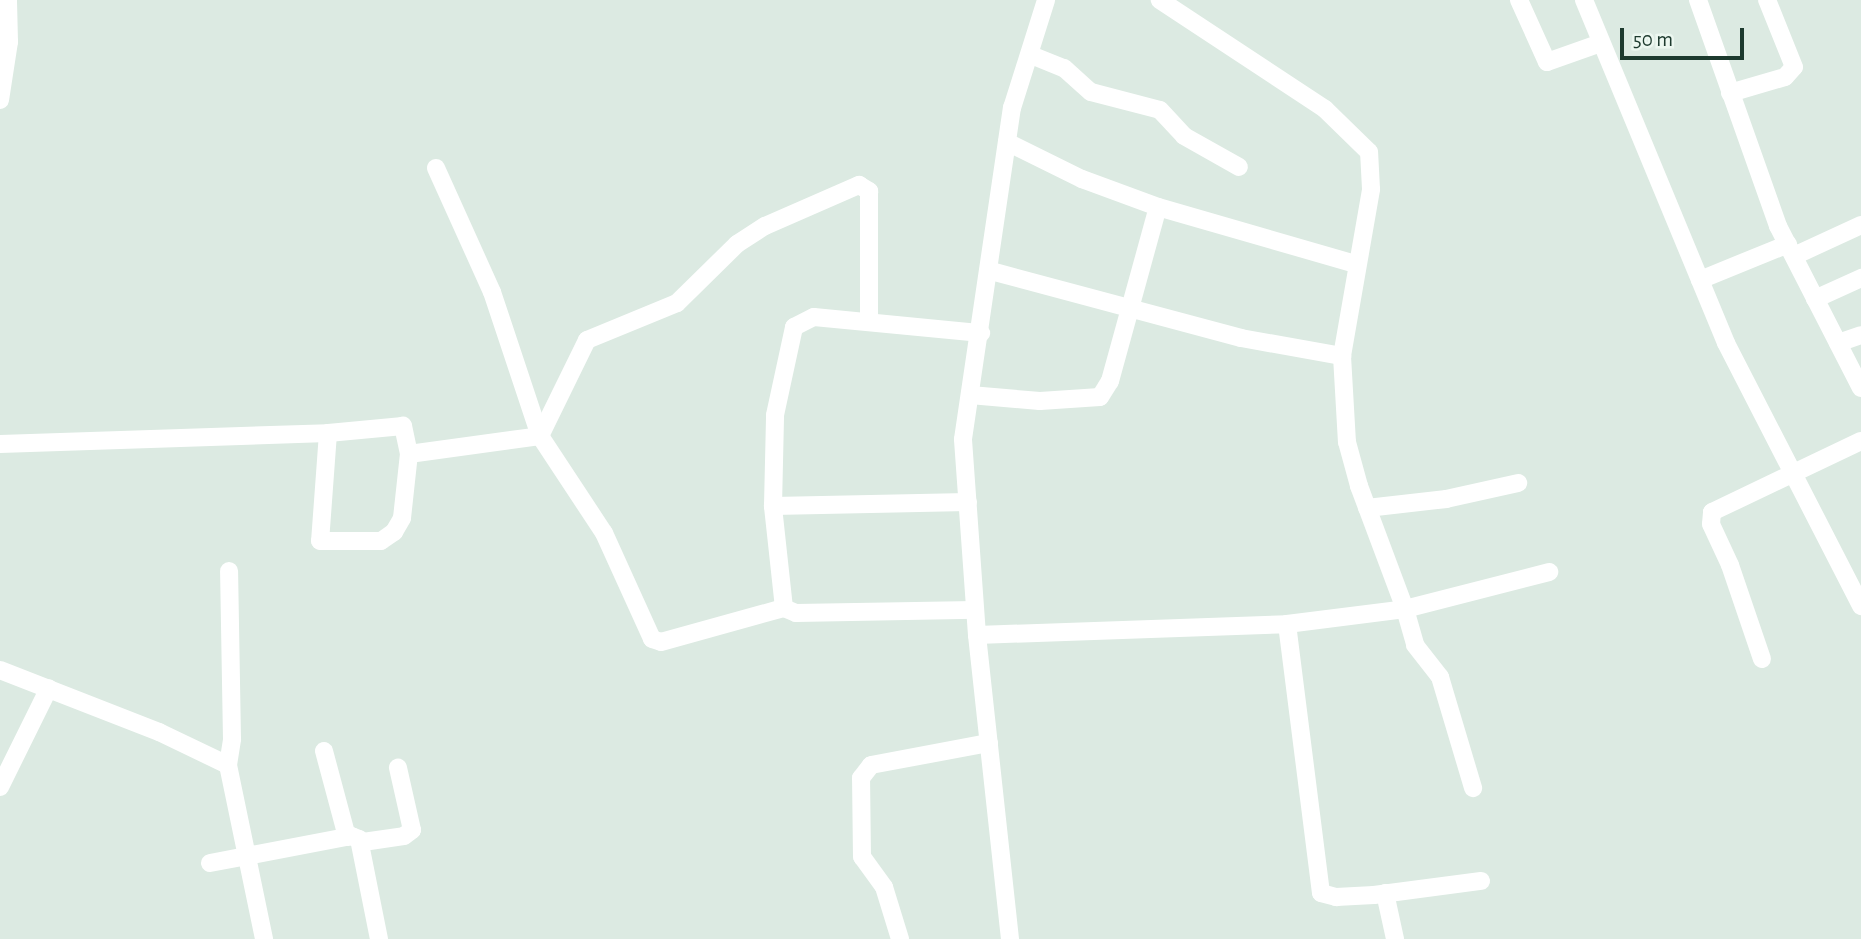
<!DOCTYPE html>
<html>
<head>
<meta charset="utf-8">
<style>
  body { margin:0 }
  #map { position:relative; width:1861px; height:939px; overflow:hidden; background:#dceae2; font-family:"Alegreya Sans",sans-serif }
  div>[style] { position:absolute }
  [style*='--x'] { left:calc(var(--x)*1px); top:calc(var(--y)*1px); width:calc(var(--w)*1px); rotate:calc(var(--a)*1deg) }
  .minor>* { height:18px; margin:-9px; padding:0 9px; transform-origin:9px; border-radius:9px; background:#fff }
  span { translate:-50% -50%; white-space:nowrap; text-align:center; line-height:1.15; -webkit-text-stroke:6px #ecf7f0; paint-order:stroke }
  .scale { position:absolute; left:1620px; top:28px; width:124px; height:32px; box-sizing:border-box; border:4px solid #1d3a2e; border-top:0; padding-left:9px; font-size:21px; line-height:24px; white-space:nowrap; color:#1d3a2e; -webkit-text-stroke:5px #ecf7f0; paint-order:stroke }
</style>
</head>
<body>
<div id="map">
  <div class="minor">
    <div style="--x:1519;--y:0;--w:68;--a:65.7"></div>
    <div style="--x:1547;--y:62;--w:57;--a:-19.4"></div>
    <div style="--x:1584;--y:0;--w:371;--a:67.5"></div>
    <div style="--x:1726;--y:343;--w:296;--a:62.8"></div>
    <div style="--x:1698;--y:0;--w:240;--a:70.5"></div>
    <div style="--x:1778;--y:226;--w:182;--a:62.9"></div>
    <div style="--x:1031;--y:55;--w:35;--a:22"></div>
    <div style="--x:1064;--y:68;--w:36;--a:42"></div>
    <div style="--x:1091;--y:92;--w:71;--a:14.6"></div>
    <div style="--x:1160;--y:110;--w:35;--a:47"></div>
    <div style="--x:1184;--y:136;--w:63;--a:29.4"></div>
    <div style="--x:1730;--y:93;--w:57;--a:-16.2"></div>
    <div style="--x:1785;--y:77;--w:13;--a:-48"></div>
    <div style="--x:1794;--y:67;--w:72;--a:-111.9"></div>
    <div style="--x:0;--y:100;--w:59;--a:-81.2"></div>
    <div style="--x:9;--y:42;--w:42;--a:-91.4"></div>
    <div style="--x:1007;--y:142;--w:84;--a:26.3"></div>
    <div style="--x:1082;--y:179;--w:81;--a:20.2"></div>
    <div style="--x:1158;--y:207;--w:205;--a:16.1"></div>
    <div style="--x:436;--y:168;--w:136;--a:65.7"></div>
    <div style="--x:492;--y:292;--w:152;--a:71.6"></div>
    <div style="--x:1794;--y:256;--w:74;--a:-24.8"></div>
    <div style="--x:991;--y:271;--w:259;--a:15"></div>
    <div style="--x:1241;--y:338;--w:103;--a:10.1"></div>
    <div style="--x:1342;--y:356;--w:169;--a:-80.1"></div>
    <div style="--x:1371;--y:189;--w:37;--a:-93"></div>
    <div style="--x:1369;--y:152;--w:62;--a:-135.7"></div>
    <div style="--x:1325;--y:109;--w:198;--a:-146.6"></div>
    <div style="--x:1700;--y:280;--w:95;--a:-22.2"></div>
    <div style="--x:1815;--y:299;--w:51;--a:-24.5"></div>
    <div style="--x:1838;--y:343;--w:24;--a:-19"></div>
    <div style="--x:1342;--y:356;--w:86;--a:86.7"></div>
    <div style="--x:1347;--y:442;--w:46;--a:74.7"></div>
    <div style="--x:1359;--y:486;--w:131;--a:69.5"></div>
    <div style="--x:1405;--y:609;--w:149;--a:-14.4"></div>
    <div style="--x:970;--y:395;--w:70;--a:4.9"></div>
    <div style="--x:1040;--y:401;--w:60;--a:-3.8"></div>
    <div style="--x:1100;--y:397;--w:19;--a:-58"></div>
    <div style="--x:1110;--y:381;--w:180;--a:-74.6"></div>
    <div style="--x:540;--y:436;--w:107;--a:-63.9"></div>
    <div style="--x:587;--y:340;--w:97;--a:-22.3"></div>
    <div style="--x:677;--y:303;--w:84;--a:-44.5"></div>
    <div style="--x:737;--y:244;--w:33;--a:-33"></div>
    <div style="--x:765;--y:226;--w:103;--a:-23.6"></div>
    <div style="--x:859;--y:185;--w:12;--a:31"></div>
    <div style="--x:869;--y:191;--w:131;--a:90"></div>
    <div style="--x:0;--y:444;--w:328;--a:-1.9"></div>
    <div style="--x:409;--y:454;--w:29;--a:-102"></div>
    <div style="--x:403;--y:426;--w:75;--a:174.7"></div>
    <div style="--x:328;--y:433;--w:108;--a:94.2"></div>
    <div style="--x:320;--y:541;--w:61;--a:0"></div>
    <div style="--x:381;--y:541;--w:16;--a:-35"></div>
    <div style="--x:394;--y:532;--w:16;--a:-60"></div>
    <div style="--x:402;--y:518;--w:64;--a:-83.8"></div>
    <div style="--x:409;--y:454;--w:132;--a:-7.8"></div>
    <div style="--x:540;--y:436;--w:116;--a:56.6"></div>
    <div style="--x:604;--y:533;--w:116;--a:65.6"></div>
    <div style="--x:652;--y:639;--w:9;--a:18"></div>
    <div style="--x:661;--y:642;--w:128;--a:-15.5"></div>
    <div style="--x:784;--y:608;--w:13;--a:23"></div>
    <div style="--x:796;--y:613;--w:179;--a:-1"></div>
    <div style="--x:773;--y:506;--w:195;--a:-1.2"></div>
    <div style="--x:1367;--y:508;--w:80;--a:-6.5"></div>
    <div style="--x:1446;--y:499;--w:74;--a:-12.5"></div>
    <div style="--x:784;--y:608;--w:103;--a:-96.2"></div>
    <div style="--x:773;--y:506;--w:91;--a:-88.7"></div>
    <div style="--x:775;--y:415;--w:90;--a:-77.8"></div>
    <div style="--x:794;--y:327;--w:22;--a:-27"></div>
    <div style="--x:814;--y:317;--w:168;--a:5.5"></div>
    <div style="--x:1287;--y:624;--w:119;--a:-7.2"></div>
    <div style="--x:1405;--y:609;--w:37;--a:74"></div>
    <div style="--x:1415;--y:645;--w:41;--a:52"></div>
    <div style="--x:1440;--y:677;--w:116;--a:73.4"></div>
    <div style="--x:977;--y:635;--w:310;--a:-2"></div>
    <div style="--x:1287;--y:624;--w:271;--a:82.8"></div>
    <div style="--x:1321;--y:893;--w:16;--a:15"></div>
    <div style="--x:1336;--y:897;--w:38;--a:-3"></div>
    <div style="--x:1374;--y:895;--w:108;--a:-7.5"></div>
    <div style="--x:1762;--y:659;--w:99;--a:-108.8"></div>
    <div style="--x:1730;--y:565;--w:45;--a:-114.9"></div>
    <div style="--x:1711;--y:524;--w:12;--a:-85"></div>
    <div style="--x:1712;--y:512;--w:165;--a:-25.5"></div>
    <div style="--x:0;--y:670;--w:171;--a:21.3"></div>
    <div style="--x:159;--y:732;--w:76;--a:25.6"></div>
    <div style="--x:228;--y:765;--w:178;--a:78.3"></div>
    <div style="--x:324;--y:751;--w:89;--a:75"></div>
    <div style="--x:228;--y:765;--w:26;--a:-81"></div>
    <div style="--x:232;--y:739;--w:168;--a:-91"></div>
    <div style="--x:0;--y:787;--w:110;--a:-63.7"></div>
    <div style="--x:363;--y:842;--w:41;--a:-8.3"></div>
    <div style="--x:404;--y:836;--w:10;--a:-37"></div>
    <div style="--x:412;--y:830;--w:64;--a:-102.7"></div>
    <div style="--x:210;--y:863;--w:144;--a:-10.8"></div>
    <div style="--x:351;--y:836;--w:9;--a:21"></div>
    <div style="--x:359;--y:839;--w:102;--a:78.7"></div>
    <div style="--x:1385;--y:893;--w:47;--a:77.7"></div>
    <div style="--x:900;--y:939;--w:54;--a:-107.1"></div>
    <div style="--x:884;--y:887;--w:37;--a:-126"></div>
    <div style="--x:862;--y:857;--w:79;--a:-90.7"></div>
    <div style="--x:861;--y:778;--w:16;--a:-52"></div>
    <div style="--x:871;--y:765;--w:120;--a:-10.6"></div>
    <div style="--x:1010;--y:939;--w:306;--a:-96.2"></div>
    <div style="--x:977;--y:635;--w:196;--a:-94.1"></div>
    <div style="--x:963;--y:439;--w:335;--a:-81.6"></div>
    <div style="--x:1012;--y:108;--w:113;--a:-72.5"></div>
  </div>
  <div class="scale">50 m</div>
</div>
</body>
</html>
